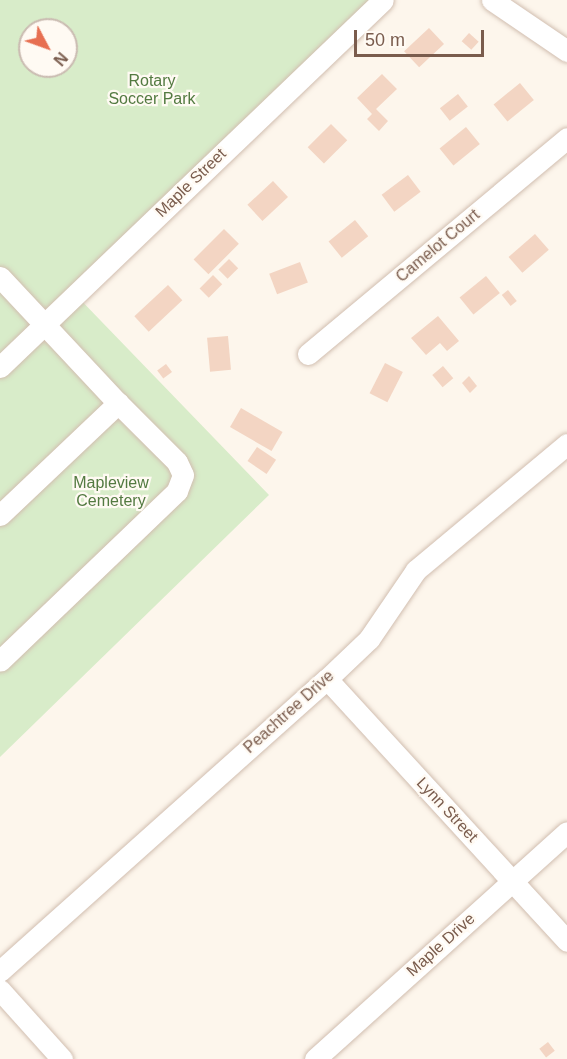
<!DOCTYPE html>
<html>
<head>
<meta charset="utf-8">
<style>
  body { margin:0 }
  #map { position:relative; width:567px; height:1059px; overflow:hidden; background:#fdf6ec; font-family:Helvetica,sans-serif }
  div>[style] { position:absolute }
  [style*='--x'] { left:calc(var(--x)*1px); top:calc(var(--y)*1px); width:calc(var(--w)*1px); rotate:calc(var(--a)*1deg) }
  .green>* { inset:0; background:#d8ecc9 }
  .building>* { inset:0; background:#f3d5c3; transform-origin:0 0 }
  .roads { filter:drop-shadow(0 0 2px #d1beb0) drop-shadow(0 0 2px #d1beb0) }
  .minor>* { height:21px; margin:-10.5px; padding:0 10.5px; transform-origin:10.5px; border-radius:10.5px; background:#fff }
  span { translate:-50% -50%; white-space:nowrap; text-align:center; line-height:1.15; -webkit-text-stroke:4.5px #fffaf3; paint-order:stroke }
  .park-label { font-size:16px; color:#537a41 }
  .street-label { font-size:16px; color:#7a5c4d }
  .north { position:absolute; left:18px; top:18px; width:60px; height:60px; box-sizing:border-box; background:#fffaf3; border:2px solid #cabbb1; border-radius:50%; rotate:131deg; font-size:16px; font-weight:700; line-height:24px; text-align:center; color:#7a5c4d }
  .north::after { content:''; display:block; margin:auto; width:21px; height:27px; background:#e76f51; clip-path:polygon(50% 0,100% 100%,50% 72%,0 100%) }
  .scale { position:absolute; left:354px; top:30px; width:130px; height:27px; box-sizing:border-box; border:3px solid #7a5c4d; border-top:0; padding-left:8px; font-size:18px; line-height:21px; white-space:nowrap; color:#7a5c4d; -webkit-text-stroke:4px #fffaf3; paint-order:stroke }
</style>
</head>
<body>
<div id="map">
  <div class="green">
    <div style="clip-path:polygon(evenodd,0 0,372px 0,73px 292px,269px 495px,0 757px,0 0,30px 30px,66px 30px,66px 66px,30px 66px,30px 30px)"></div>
  </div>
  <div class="building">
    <div style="left:429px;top:28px;width:22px;height:34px;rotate:47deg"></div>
    <div style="left:469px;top:33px;width:13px;height:11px;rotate:42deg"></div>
    <div style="clip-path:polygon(382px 74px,397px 89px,376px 109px,388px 121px,379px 131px,367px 119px,372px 114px,357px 98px)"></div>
    <div style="left:520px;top:83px;width:22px;height:34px;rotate:51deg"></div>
    <div style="left:458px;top:94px;width:16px;height:23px;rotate:52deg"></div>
    <div style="left:331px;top:124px;width:23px;height:33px;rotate:45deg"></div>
    <div style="left:466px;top:127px;width:22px;height:34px;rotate:51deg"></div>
    <div style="left:408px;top:175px;width:21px;height:33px;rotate:53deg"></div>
    <div style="left:273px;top:181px;width:22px;height:35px;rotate:47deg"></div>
    <div style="left:355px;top:220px;width:21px;height:34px;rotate:51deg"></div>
    <div style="left:224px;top:229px;width:21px;height:43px;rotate:45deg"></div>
    <div style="left:535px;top:234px;width:21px;height:35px;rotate:49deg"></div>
    <div style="left:229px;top:259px;width:13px;height:15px;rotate:45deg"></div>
    <div style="left:300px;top:262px;width:22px;height:33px;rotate:69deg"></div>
    <div style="left:213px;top:275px;width:13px;height:19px;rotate:45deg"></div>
    <div style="left:486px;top:276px;width:22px;height:34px;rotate:51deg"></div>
    <div style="left:168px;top:285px;width:21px;height:46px;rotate:47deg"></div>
    <div style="left:508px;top:290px;width:14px;height:8px;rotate:51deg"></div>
    <div style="clip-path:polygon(438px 316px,459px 341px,447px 351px,440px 343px,426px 355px,411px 338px)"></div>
    <div style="left:228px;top:336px;width:34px;height:21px;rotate:85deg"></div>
    <div style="left:385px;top:363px;width:20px;height:34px;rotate:27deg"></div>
    <div style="left:166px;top:364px;width:10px;height:11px;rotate:53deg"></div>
    <div style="left:443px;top:366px;width:16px;height:14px;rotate:50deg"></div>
    <div style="clip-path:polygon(469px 376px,477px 386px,470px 393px,462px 383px)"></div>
    <div style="left:241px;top:408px;width:48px;height:22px;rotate:30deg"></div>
    <div style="left:257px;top:447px;width:23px;height:17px;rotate:34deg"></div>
    <div style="left:548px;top:1042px;width:11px;height:11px;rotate:52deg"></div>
  </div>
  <div class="roads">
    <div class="minor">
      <div style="--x:492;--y:0;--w:91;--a:34.2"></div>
      <div style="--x:0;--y:277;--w:173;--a:46.9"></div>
      <div style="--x:308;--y:354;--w:337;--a:-39.8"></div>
      <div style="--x:0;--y:367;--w:530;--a:-43.78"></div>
      <div style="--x:0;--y:515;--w:163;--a:-43.5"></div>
      <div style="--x:118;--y:403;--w:83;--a:45"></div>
      <div style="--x:177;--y:462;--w:14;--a:65"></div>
      <div style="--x:183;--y:475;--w:17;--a:111"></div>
      <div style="--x:177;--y:491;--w:245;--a:136.2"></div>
      <div style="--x:327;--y:679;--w:355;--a:47.5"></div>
      <div style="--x:0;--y:971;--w:438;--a:-41.8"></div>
      <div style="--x:327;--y:679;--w:58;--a:-43.6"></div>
      <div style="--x:369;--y:639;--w:83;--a:-55.7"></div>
      <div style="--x:416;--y:570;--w:197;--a:-39.8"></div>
      <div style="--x:0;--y:990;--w:93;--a:48.1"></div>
      <div style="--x:315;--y:1059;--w:339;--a:-42"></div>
    </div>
  </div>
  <div class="park-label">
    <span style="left:152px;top:90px">Rotary<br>Soccer Park</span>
    <span style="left:111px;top:492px">Mapleview<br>Cemetery</span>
  </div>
  <div class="street-label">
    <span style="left:191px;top:183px;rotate:-44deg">Maple Street</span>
    <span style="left:438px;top:246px;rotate:-40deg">Camelot Court</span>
    <span style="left:289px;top:712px;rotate:-42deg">Peachtree Drive</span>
    <span style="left:447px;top:810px;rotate:47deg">Lynn Street</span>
    <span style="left:441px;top:945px;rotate:-42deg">Maple Drive</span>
  </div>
  <div class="north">N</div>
  <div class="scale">50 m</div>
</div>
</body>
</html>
